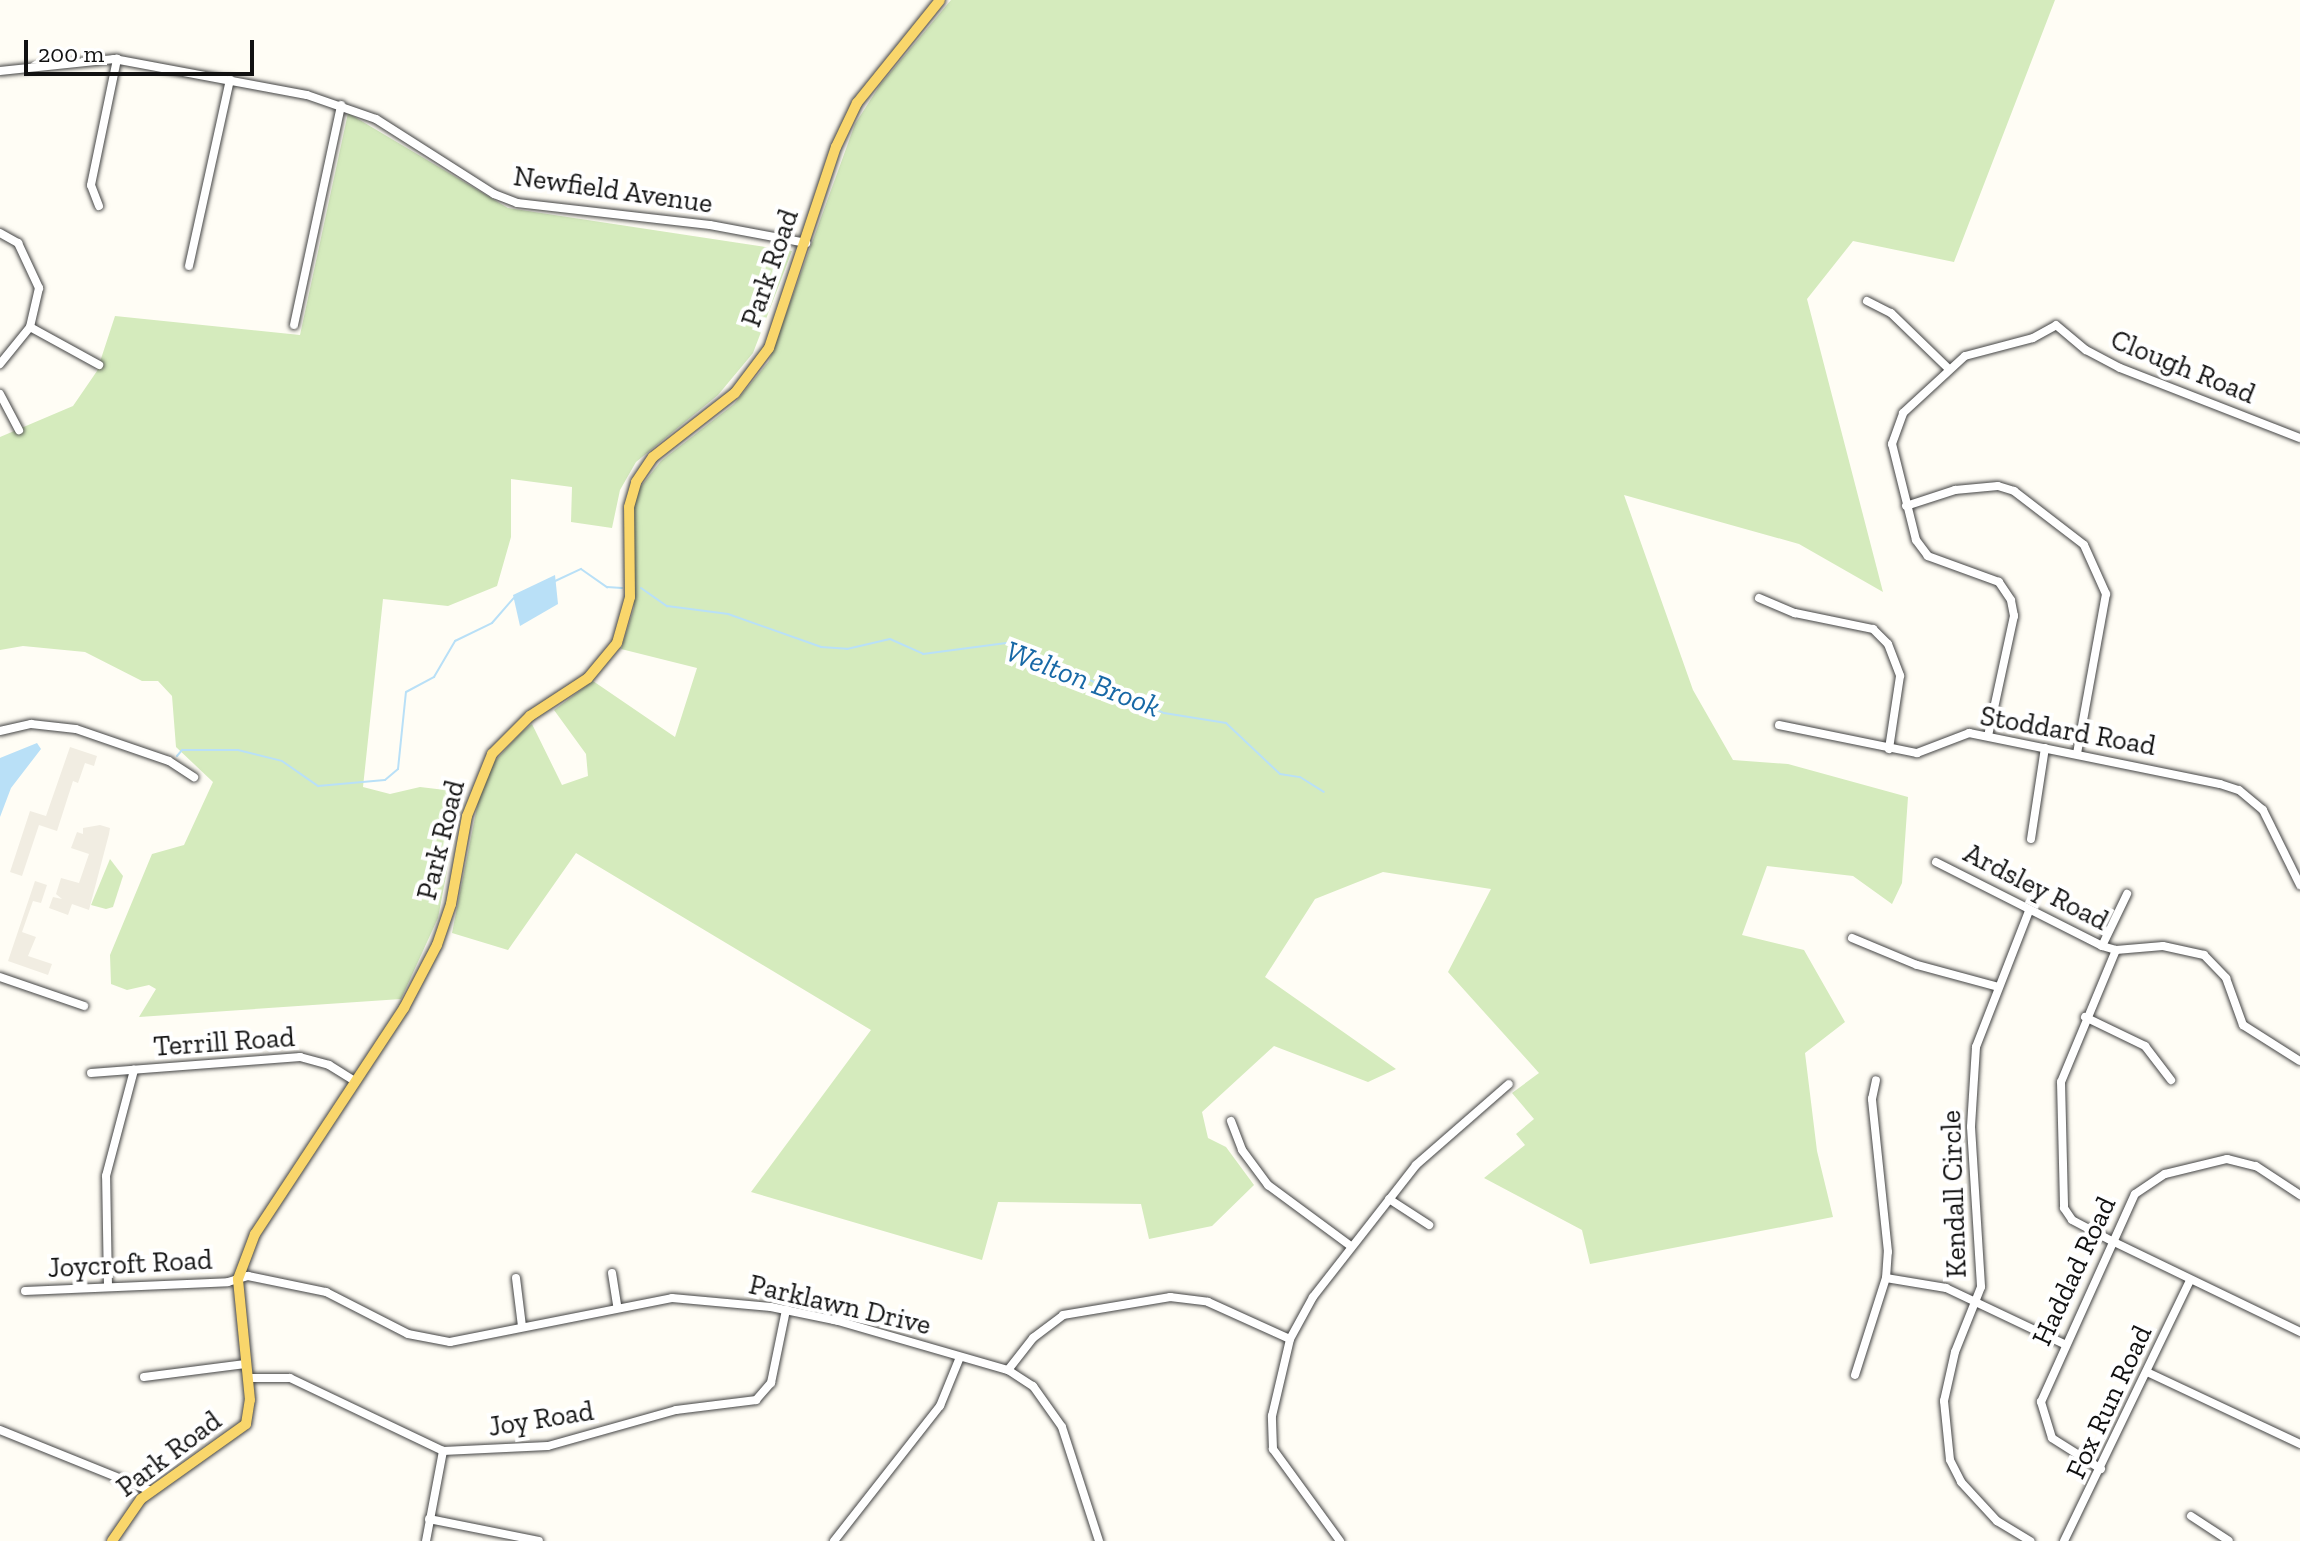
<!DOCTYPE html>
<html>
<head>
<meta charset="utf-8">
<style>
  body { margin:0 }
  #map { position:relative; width:2300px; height:1541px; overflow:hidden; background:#fffdf5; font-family:"Zilla Slab",serif }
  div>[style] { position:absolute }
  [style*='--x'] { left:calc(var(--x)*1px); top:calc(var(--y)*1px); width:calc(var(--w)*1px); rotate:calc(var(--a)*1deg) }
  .green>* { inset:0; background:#d5ebbd }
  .plaza>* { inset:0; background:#f1ede2 }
  .water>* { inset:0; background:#b9e0f7 }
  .stream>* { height:2px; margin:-1px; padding:0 1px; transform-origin:1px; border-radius:1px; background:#b9e0f7 }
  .roads { filter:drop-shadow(0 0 2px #444) drop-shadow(0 0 2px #444) }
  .minor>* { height:8px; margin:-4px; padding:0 4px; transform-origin:4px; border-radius:4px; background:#fff }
  .major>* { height:10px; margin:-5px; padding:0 5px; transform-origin:5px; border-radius:5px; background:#f9d66b }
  span { translate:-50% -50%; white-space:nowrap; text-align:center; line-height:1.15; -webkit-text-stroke:8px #fff; paint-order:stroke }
  .street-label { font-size:28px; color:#111 }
  .water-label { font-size:30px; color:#1768a6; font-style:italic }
  .scale { position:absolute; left:24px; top:40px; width:230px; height:36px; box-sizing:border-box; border:4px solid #111; border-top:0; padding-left:10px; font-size:24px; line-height:28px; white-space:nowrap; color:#111; -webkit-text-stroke:6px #fff; paint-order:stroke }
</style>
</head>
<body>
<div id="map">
  <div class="green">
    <div style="clip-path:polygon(951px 0,2055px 0,1954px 262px,1853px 241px,1807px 299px,1883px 592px,1799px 544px,1624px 495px,1693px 690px,1733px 760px,1788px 764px,1908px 797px,1902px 883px,1892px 904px,1853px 876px,1767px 866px,1742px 935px,1804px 950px,1845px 1022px,1805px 1053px,1817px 1151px,1833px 1217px,1590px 1264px,1582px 1230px,1484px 1178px,1525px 1145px,1516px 1134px,1534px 1119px,1512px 1093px,1539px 1073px,1448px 972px,1491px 889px,1383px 872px,1315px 899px,1265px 977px,1396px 1069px,1368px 1082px,1274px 1046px,1202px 1112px,1208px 1138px,1226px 1147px,1254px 1185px,1212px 1226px,1149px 1239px,1141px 1204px,998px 1202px,982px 1260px,751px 1192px,871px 1030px,576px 853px,508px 950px,452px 933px,480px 792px,495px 761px,521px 733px,532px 724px,562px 785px,588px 776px,586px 754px,554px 710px,593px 681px,675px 737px,697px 668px,621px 649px,634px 608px,630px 521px,638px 490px,661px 461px,734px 404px,769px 361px,855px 124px,880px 85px)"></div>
    <div style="clip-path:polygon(348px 113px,508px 208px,792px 251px,753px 353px,718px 395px,636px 462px,620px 490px,612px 528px,571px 522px,572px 487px,511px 479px,511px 537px,497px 586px,448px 606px,383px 599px,363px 787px,390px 794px,420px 787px,462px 792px,438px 918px,401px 999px,139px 1017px,156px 989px,149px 985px,127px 990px,111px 984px,110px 955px,152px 854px,184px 845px,213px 782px,176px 747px,172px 696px,158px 681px,142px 681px,85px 652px,23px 646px,0 650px,0 437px,73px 406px,97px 371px,115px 316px,300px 335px)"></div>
    <div style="clip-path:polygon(110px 859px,123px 876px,113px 907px,106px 909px,91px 905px)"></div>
  </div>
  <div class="plaza">
    <div style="clip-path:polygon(70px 747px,97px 756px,94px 766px,85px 763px,78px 783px,73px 781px,57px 831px,39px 825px,22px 876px,10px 872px,30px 811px,46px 816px)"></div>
    <div style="clip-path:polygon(100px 825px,110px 828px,109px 834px,89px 910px,72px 904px,68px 915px,49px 908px,53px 897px,62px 899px,56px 894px,61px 878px,79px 883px,89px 854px,71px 848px,77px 832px,83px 834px,83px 828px)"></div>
    <div style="clip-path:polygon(35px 881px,47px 885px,41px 903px,33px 901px,22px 932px,36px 937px,28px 956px,52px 964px,48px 975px,8px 961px)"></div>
  </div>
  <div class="water">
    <div style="clip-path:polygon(555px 575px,558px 604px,520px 626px,513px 595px)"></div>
    <div style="clip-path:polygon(37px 743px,41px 749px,11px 788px,0 817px,0 758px)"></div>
  </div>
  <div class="stream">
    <div style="--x:553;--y:582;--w:31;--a:-25"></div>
    <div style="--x:581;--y:569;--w:32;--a:35"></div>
    <div style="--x:607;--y:587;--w:15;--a:4"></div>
    <div style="--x:641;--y:588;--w:32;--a:35"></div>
    <div style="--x:667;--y:606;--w:62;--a:7.5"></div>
    <div style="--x:728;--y:614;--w:99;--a:19.5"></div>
    <div style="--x:821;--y:647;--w:26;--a:4"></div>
    <div style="--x:847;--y:649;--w:44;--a:-13.1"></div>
    <div style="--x:890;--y:639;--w:36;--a:24"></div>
    <div style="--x:923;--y:654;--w:84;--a:-7.5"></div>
    <div style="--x:1006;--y:643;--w:173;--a:23.9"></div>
    <div style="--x:1164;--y:713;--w:63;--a:9.2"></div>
    <div style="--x:1226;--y:723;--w:74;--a:43.4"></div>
    <div style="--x:1280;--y:774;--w:20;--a:9"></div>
    <div style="--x:1300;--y:777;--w:28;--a:32"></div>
    <div style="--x:177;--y:756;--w:8;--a:-50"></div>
    <div style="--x:182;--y:750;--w:56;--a:0"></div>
    <div style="--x:238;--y:750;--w:45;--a:14"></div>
    <div style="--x:282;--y:761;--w:44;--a:34.8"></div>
    <div style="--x:318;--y:786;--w:67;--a:-5.1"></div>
    <div style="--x:385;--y:780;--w:17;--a:-40"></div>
    <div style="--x:398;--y:769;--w:77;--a:-84.1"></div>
    <div style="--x:406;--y:692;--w:32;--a:-28"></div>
    <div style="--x:434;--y:677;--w:42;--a:-59.7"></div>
    <div style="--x:455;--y:641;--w:41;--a:-25.9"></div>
    <div style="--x:492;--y:623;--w:33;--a:-49"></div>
  </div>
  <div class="roads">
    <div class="minor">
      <div style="--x:0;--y:71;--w:115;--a:-6"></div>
      <div style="--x:114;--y:59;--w:196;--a:10.6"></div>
      <div style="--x:307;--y:95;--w:73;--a:19.2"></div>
      <div style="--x:376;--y:119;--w:140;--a:32.4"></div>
      <div style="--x:494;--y:194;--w:25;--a:21"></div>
      <div style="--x:517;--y:203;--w:194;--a:6.5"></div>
      <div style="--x:710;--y:225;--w:98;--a:10.6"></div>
      <div style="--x:99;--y:206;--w:22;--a:-111"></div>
      <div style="--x:91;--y:185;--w:129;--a:-78.3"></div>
      <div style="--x:0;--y:233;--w:21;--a:29"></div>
      <div style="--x:18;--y:243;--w:50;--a:65"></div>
      <div style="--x:39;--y:288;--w:40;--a:103"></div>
      <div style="--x:30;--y:327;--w:48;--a:129"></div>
      <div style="--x:189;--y:266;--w:191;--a:-77.6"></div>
      <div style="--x:1867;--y:301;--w:27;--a:27"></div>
      <div style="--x:1891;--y:313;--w:81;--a:44"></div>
      <div style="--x:294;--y:325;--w:225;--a:-77.9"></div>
      <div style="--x:30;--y:327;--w:79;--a:28.8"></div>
      <div style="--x:0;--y:394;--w:41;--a:62.2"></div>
      <div style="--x:1906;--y:506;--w:52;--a:-18.1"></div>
      <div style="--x:1955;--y:490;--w:43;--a:-5.3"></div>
      <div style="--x:1998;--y:486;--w:17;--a:17"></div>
      <div style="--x:2014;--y:491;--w:88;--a:37.6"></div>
      <div style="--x:2084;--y:545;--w:54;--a:65.8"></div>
      <div style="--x:2106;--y:594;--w:162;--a:100.3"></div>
      <div style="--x:1759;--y:598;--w:39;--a:23"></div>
      <div style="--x:1795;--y:613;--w:80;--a:11.6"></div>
      <div style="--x:1873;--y:629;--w:21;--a:45"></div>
      <div style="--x:1888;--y:644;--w:34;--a:69"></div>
      <div style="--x:1900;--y:676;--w:74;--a:98.6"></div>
      <div style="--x:1779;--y:725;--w:141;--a:11.5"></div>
      <div style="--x:1917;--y:753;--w:56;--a:-21"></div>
      <div style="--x:1969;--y:733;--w:256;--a:11.5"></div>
      <div style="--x:2220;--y:784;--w:20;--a:18"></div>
      <div style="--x:2239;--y:790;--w:31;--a:40"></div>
      <div style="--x:2263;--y:810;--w:84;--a:63.7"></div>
      <div style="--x:0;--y:731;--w:32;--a:-13"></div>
      <div style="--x:31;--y:724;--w:45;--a:6.3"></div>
      <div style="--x:76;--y:729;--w:98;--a:19"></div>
      <div style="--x:169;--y:761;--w:30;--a:33"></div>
      <div style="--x:1988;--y:736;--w:123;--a:-77.8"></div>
      <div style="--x:2014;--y:616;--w:16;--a:-101"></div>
      <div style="--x:2011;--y:600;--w:22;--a:-124"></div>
      <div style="--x:1999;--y:582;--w:76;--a:-159.9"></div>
      <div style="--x:1928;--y:556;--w:20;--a:-127"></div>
      <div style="--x:1916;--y:540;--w:99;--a:-104"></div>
      <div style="--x:1892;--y:444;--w:33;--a:-70"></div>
      <div style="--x:1903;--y:413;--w:84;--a:-42.6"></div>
      <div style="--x:1965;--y:356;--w:70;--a:-14.8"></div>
      <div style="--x:2033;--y:338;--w:26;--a:-29"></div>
      <div style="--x:2056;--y:325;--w:39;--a:40"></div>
      <div style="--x:2086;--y:350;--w:38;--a:28"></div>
      <div style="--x:2120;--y:368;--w:193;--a:21.3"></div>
      <div style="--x:2031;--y:839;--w:92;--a:-81.3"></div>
      <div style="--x:1936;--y:862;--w:186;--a:26.8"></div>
      <div style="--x:2102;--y:946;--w:15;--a:16"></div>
      <div style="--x:2116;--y:950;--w:47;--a:-4.9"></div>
      <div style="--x:2163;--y:946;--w:42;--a:12.4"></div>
      <div style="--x:2204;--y:955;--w:32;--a:46"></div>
      <div style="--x:2226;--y:978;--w:50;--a:70.1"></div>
      <div style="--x:2243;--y:1025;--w:67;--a:32.3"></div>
      <div style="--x:2029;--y:911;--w:146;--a:111.3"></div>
      <div style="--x:1976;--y:1047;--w:80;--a:93.6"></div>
      <div style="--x:1971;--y:1127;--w:160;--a:86.4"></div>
      <div style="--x:1981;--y:1287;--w:70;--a:111.8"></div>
      <div style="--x:1955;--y:1352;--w:50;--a:102.7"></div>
      <div style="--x:1944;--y:1401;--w:59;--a:84.2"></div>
      <div style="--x:1950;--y:1460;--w:25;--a:63"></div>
      <div style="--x:1961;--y:1482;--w:53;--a:47.3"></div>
      <div style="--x:1997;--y:1521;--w:39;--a:31"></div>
      <div style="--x:1852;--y:938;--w:70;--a:22.6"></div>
      <div style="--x:1917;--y:965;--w:81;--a:15.1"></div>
      <div style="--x:2102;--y:946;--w:58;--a:-64.3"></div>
      <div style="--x:2116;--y:950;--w:143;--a:112.6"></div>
      <div style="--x:2061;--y:1082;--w:126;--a:88.6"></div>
      <div style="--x:2064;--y:1208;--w:14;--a:56"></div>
      <div style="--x:2072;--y:1220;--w:45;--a:27.7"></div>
      <div style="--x:2112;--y:1241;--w:209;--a:25.8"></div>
      <div style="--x:0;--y:977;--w:89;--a:19"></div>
      <div style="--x:2085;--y:1017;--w:67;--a:25.8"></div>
      <div style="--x:2145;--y:1046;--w:43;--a:52.6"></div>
      <div style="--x:91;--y:1073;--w:210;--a:-4.4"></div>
      <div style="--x:300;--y:1057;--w:30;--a:15"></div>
      <div style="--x:329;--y:1065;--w:31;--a:32"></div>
      <div style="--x:1231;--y:1121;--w:31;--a:69"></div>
      <div style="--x:1242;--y:1150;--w:44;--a:53.4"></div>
      <div style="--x:1268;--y:1185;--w:104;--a:36.4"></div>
      <div style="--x:1389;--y:1199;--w:48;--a:33"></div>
      <div style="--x:612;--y:1273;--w:33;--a:81"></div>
      <div style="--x:516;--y:1278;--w:48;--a:82.9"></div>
      <div style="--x:1886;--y:1278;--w:61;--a:9.5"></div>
      <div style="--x:1946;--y:1288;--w:131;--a:25.4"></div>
      <div style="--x:108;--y:1286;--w:110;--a:-91"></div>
      <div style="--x:106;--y:1176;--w:110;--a:-75.2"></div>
      <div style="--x:25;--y:1291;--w:203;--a:-2.5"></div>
      <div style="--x:228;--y:1282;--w:21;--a:-17"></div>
      <div style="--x:248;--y:1276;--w:80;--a:11.6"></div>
      <div style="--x:326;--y:1292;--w:92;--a:27.1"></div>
      <div style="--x:408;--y:1334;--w:43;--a:10.8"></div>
      <div style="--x:450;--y:1342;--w:226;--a:-11.2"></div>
      <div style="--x:672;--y:1298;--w:99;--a:5.2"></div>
      <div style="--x:771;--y:1307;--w:68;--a:11.8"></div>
      <div style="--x:838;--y:1321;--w:177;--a:16.1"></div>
      <div style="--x:1008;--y:1370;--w:30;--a:33"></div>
      <div style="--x:1033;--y:1386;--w:50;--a:54.7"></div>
      <div style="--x:1062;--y:1427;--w:120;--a:72"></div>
      <div style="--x:1008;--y:1370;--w:41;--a:-52"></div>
      <div style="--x:1033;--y:1338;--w:38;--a:-37"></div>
      <div style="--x:1063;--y:1315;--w:109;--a:-9.5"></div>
      <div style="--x:1170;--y:1297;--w:38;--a:7"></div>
      <div style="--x:1208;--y:1302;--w:90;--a:24.3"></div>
      <div style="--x:2147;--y:1372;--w:169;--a:25.2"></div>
      <div style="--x:1855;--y:1375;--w:102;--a:-72.3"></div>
      <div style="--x:1886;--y:1278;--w:26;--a:-86"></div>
      <div style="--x:1888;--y:1252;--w:154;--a:-96"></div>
      <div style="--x:1872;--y:1099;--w:19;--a:-78"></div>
      <div style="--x:144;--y:1377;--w:102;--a:-7.3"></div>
      <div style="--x:248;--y:1378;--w:42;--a:0"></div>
      <div style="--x:290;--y:1378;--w:170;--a:25.5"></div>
      <div style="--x:443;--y:1451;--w:105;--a:-2.7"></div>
      <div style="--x:548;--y:1446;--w:133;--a:-15.7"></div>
      <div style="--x:676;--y:1410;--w:81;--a:-7.1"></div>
      <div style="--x:756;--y:1400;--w:23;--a:-49"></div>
      <div style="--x:771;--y:1383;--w:75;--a:-78.4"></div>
      <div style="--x:0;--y:1430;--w:163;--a:22"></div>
      <div style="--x:2101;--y:1469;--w:58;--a:-147.7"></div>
      <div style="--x:2052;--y:1438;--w:38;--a:-107"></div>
      <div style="--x:2041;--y:1402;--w:228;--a:-65.7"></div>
      <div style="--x:2135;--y:1194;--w:36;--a:-34"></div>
      <div style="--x:2165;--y:1174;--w:64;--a:-13.6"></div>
      <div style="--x:2227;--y:1159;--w:30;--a:14"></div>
      <div style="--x:2256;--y:1166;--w:53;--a:33.4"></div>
      <div style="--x:2191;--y:1516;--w:45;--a:33.3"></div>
      <div style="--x:429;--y:1519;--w:112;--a:11.3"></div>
      <div style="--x:426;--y:1541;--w:92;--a:-79.3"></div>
      <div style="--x:834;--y:1541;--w:172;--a:-51.9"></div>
      <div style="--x:940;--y:1406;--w:53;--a:-67.8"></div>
      <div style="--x:1340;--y:1541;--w:114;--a:-126.1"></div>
      <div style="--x:1273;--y:1449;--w:33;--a:-92"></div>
      <div style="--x:1272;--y:1416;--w:79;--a:-76.8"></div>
      <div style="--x:1290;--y:1339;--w:48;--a:-61.3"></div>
      <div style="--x:1313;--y:1297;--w:167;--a:-52"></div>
      <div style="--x:1416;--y:1165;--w:123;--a:-41.1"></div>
      <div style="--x:2064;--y:1541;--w:290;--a:-64.2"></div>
    </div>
    <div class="major">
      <div style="--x:112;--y:1541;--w:51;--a:-55.4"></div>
      <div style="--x:141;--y:1499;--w:129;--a:-35.5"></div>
      <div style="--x:246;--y:1424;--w:24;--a:-81"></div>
      <div style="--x:250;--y:1400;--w:122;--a:-95.7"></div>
      <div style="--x:238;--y:1279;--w:48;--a:-69.3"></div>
      <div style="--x:255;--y:1234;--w:271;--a:-56.6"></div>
      <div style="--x:404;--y:1008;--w:71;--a:-62.4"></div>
      <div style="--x:437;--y:945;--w:43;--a:-71.1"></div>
      <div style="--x:451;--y:904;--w:89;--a:-79.7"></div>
      <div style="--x:467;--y:816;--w:67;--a:-68"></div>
      <div style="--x:492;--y:754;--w:54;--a:-45"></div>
      <div style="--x:530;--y:716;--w:69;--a:-33.2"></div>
      <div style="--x:588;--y:678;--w:45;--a:-50.4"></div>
      <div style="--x:617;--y:643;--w:48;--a:-74.2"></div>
      <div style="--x:630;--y:597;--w:90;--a:-90.6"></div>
      <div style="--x:629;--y:507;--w:26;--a:-74"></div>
      <div style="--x:636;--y:482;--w:30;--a:-56"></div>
      <div style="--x:653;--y:457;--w:104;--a:-38"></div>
      <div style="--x:735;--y:393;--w:56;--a:-52.9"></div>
      <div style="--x:769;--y:348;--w:212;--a:-71.6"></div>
      <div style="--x:836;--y:147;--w:49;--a:-64.5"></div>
      <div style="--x:857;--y:103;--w:132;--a:-51.1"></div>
    </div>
  </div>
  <div class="street-label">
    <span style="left:613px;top:190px;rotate:8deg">Newfield Avenue</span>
    <span style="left:770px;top:268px;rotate:-71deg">Park Road</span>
    <span style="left:2183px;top:367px;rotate:22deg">Clough Road</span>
    <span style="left:2068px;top:731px;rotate:10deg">Stoddard Road</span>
    <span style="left:441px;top:840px;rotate:-76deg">Park Road</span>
    <span style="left:2036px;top:887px;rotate:27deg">Ardsley Road</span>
    <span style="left:224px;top:1042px;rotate:-4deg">Terrill Road</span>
    <span style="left:1954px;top:1194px;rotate:-92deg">Kendall Circle</span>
    <span style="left:130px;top:1264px;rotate:-3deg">Joycroft Road</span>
    <span style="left:2074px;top:1271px;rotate:-65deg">Haddad Road</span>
    <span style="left:840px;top:1305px;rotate:13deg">Parklawn Drive</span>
    <span style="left:2109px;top:1402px;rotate:-65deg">Fox Run Road</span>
    <span style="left:541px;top:1419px;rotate:-9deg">Joy Road</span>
    <span style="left:169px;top:1454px;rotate:-37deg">Park Road</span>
  </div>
  <div class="water-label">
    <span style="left:1083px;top:679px;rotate:21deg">Welton Brook</span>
  </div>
  <div class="scale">200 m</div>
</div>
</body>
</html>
